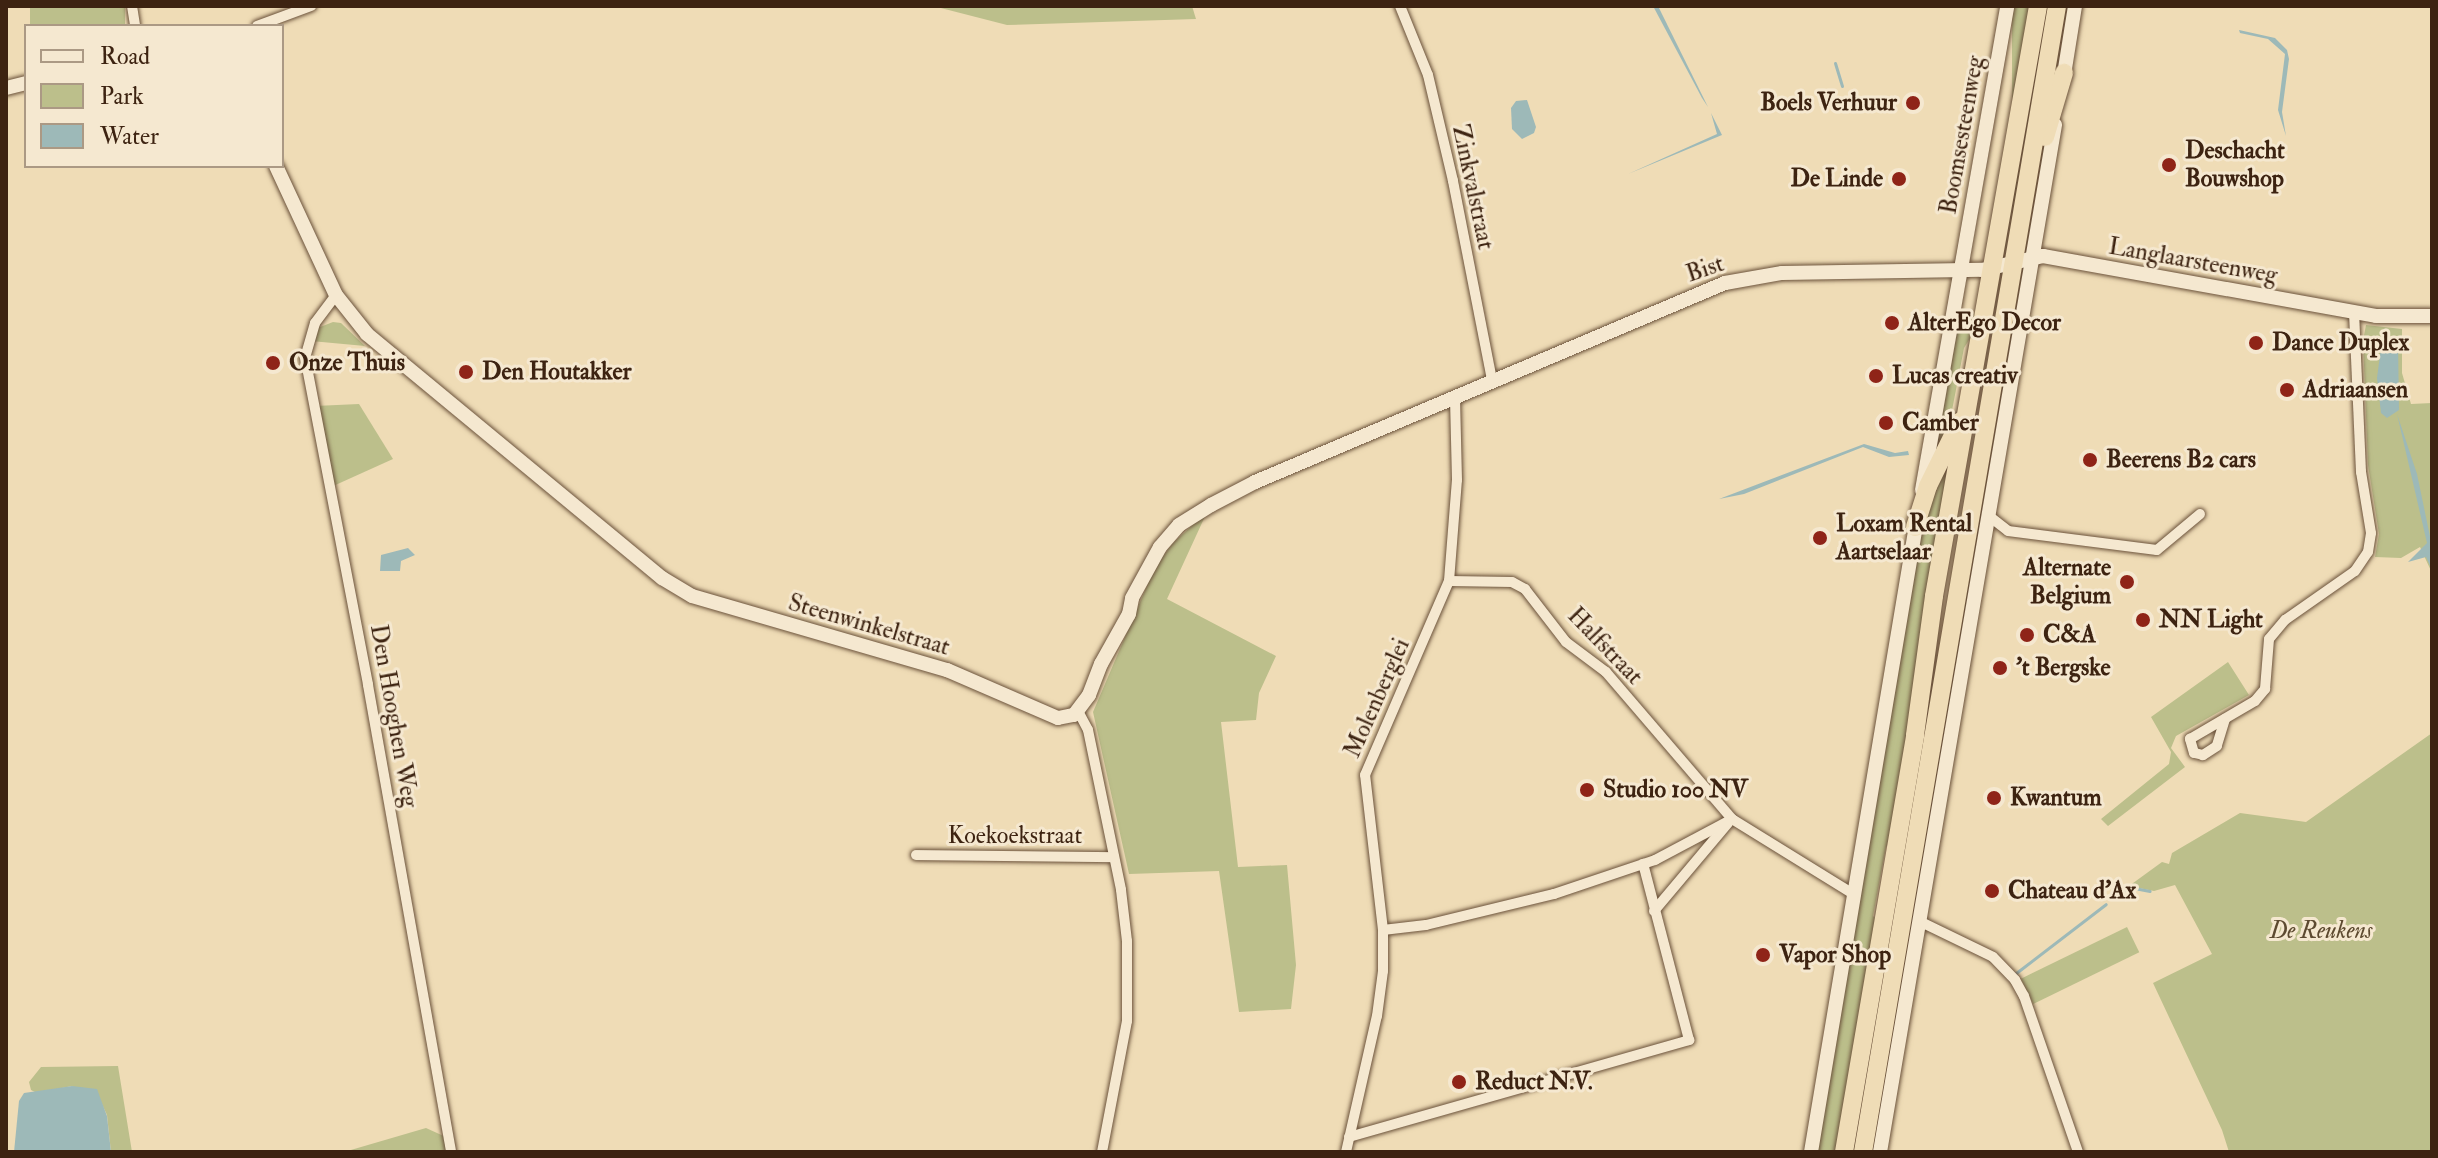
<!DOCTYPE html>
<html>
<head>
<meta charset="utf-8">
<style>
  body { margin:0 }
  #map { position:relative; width:2438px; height:1158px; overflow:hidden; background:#efdcb6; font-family:"IM FELL Double Pica",serif }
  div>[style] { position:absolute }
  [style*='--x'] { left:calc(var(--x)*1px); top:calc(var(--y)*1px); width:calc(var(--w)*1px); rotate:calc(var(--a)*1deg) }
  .green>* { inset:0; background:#bcbf8b; transform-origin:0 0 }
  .water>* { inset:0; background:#9db9b8 }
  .stream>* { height:3px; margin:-1.5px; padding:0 1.5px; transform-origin:1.5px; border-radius:1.5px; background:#9db9b8 }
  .roads { filter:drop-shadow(0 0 2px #6a513a) drop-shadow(0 0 2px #6a513a) }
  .street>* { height:10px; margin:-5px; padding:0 5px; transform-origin:5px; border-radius:5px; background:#f5e8d0 }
  .secondary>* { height:14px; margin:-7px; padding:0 7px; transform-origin:7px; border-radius:7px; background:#f5e8d0 }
  .highway>* { height:18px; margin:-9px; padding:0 9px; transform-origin:9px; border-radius:9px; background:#efdcb6 }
  .dots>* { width:22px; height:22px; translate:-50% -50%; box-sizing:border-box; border:4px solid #f5e8d0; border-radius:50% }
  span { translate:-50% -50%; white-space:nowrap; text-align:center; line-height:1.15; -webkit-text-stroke:6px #f5e8d0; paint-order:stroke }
  .poi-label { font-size:24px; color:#3d2311; font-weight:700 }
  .right { translate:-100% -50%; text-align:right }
  .left { translate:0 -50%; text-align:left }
  .street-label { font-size:24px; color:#3d2311 }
  .park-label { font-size:24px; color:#5d4a30; font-style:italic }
  .frame { position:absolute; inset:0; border:8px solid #3d2311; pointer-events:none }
  .legend { position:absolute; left:24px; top:24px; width:260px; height:144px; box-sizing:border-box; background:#f5e8d0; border:2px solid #ab9984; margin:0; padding:10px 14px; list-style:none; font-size:24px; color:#3d2311 }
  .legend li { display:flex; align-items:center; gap:16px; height:40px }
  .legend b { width:40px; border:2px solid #ab9984 }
</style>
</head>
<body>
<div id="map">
  <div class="green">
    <div style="left:30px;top:6px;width:95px;height:20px"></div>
    <div style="clip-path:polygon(933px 6px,1192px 6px,1196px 19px,1007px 25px)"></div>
    <div style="left:2012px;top:6px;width:17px;height:211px"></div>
    <div style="clip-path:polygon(1960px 313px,1976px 315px,1972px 335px,1964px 348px,1949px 426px,1935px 453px)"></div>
    <div style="clip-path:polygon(333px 322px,341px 323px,365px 346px,311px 341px,315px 329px)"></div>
    <div style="clip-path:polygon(2366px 325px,2402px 329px,2402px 373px,2411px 404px,2432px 403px,2432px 573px,2420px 547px,2401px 558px,2375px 557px,2379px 534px,2368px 465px,2363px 341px)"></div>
    <div style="clip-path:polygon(359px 404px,393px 459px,331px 487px,315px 406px)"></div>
    <div style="clip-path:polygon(1951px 451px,1890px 843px,1886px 847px,1873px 916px,1877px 920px,1837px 1152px,1817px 1152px,1927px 503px)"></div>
    <div style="clip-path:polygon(1207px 512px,1167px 599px,1276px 656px,1259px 693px,1256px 720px,1221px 722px,1238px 867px,1287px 865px,1296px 965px,1291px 1009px,1239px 1012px,1219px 871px,1129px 874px,1093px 712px,1155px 567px,1173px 543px)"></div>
    <div style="clip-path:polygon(2228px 662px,2249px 695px,2176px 736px,2171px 748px,2185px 767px,2108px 826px,2101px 819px,2169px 764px,2171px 752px,2151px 717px)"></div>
    <div style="clip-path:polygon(2432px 733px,2432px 1152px,2229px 1152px,2222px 1130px,2153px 983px,2212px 954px,2175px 885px,2154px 891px,2129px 886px,2162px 862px,2169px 864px,2172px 853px,2240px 813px,2306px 822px)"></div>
    <div style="left:2127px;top:927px;width:28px;height:118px;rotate:64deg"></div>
    <div style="clip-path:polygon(118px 1066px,132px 1152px,111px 1152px,107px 1115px,101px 1102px,72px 1086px,37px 1093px,31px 1090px,29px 1082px,41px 1067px)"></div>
    <div style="clip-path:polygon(426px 1128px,448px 1138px,451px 1152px,344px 1152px)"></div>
  </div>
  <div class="water">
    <div style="clip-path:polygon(1653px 6px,1658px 6px,1708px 107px,1702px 98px)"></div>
    <div style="clip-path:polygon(2239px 30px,2275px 38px,2287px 50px,2289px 59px,2282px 112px,2286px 136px,2278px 110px,2285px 54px,2268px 39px,2240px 33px)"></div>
    <div style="clip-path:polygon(1527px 100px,1536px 127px,1534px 133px,1522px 139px,1512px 129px,1511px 108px,1516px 101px)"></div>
    <div style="clip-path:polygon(1711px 113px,1722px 135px,1628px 174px,1717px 134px)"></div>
    <div style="clip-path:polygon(2382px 340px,2398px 341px,2399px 410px,2387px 418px,2381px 413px,2377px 378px)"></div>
    <div style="clip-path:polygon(2397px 414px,2417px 474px,2432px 546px,2432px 570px,2426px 557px,2408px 562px,2427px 543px)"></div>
    <div style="clip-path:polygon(1864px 444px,1895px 453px,1908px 451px,1909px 455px,1889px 457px,1863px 447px,1744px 494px,1719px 499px)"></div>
    <div style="clip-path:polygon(408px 548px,415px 555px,401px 561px,400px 571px,380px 571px,381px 555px)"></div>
    <div style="clip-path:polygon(72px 1086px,97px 1089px,107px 1116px,111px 1152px,14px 1152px,19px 1101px,24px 1093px)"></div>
  </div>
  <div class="stream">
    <div style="--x:1835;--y:63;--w:24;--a:73"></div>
    <div style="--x:2114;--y:898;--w:19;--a:-36"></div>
    <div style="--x:2129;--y:887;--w:21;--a:11"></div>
    <div style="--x:2016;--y:973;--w:113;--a:-37.5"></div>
  </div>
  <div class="roads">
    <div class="street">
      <div style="--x:132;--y:6;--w:20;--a:81"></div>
      <div style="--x:1400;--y:6;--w:74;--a:67.9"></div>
      <div style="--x:1428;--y:75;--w:109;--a:76.7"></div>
      <div style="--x:1453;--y:181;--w:203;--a:78.9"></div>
      <div style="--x:257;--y:26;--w:58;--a:-20.3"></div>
      <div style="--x:336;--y:295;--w:35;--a:127"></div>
      <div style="--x:315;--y:323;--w:35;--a:106"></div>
      <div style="--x:305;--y:357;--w:334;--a:79.1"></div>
      <div style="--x:368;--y:685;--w:474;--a:79.9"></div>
      <div style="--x:1989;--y:516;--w:24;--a:38"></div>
      <div style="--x:2008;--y:531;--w:150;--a:7.3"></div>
      <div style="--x:2157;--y:550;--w:56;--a:-39.9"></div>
      <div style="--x:1449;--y:581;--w:63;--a:0.9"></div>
      <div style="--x:1512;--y:582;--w:15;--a:28"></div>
      <div style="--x:1525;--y:589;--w:67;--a:52.3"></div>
      <div style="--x:1566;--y:642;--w:50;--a:36.9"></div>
      <div style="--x:1606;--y:672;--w:194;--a:49.4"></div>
      <div style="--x:1732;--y:819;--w:145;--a:31.7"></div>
      <div style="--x:1078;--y:711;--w:21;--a:62"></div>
      <div style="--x:1088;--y:730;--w:163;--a:78.3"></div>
      <div style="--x:1121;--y:890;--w:51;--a:83.3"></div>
      <div style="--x:1127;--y:941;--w:80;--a:90"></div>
      <div style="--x:1127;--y:1021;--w:133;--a:100.8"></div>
      <div style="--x:2225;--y:719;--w:28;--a:107"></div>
      <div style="--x:2217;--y:746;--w:17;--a:147"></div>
      <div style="--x:2203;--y:755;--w:9;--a:-167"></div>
      <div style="--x:2194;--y:753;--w:15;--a:-106"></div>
      <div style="--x:2190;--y:739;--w:75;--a:-30.3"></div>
      <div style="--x:2255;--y:701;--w:16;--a:-50"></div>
      <div style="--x:2265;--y:689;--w:50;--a:-85.4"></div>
      <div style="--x:2269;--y:639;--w:25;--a:-50"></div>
      <div style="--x:2285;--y:620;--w:85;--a:-35"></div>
      <div style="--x:2355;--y:571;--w:23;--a:-56"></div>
      <div style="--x:2368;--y:552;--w:19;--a:-81"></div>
      <div style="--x:2371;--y:533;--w:62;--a:-99.3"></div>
      <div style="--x:2361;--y:472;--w:160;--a:-92.5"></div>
      <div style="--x:916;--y:855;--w:198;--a:0.6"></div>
      <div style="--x:1654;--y:911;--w:115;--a:-49.9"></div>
      <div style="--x:1919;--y:921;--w:82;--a:25.9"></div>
      <div style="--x:1993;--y:957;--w:32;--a:46"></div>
      <div style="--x:2015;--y:980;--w:18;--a:61"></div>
      <div style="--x:2024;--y:996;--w:165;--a:70.9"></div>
      <div style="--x:1383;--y:930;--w:43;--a:-6.6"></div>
      <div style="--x:1426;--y:925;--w:132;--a:-13.6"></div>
      <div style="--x:1554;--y:894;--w:107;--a:-18.6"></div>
      <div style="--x:1655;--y:860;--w:87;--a:-28"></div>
      <div style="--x:1349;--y:1137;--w:354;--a:-15.9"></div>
      <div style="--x:1689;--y:1040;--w:182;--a:-104.6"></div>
      <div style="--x:1346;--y:1152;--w:139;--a:-77.2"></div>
      <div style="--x:1377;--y:1016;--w:45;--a:-82.4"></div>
      <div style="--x:1383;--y:971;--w:41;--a:-90"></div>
      <div style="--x:1383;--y:930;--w:156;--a:-96.6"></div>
      <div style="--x:1365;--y:775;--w:211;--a:-66.6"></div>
      <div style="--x:1449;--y:581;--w:101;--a:-85.5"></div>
      <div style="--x:1457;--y:480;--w:82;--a:-91.4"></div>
    </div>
    <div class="secondary">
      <div style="--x:2063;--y:81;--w:76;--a:-80.9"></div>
      <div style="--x:6;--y:88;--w:21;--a:-14"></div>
      <div style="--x:276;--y:166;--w:142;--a:65.1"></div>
      <div style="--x:336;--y:295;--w:50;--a:51.5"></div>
      <div style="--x:367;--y:334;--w:383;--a:39.6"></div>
      <div style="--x:662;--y:578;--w:35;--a:31"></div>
      <div style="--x:692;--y:596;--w:266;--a:16.2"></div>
      <div style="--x:947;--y:670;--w:121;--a:23.4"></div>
      <div style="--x:1058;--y:718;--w:16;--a:-11"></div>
      <div style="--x:1074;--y:715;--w:25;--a:-53"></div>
      <div style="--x:1089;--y:695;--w:33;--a:-69"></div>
      <div style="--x:1101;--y:664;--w:57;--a:-60.8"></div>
      <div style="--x:1129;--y:614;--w:16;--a:-79"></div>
      <div style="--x:1132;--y:598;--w:58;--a:-61.2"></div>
      <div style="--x:1160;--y:547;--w:29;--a:-49"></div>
      <div style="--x:1179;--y:525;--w:38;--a:-32"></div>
      <div style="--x:1211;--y:505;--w:50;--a:-27.6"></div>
      <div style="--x:1255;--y:482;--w:510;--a:-22.95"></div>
      <div style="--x:1725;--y:283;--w:58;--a:-10"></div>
      <div style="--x:1782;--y:273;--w:200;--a:-0.9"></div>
      <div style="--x:1982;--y:270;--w:63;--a:-12.9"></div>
      <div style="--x:2043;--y:256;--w:338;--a:10.2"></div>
      <div style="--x:2376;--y:316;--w:56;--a:0"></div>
      <div style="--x:1922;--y:490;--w:491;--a:-80"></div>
      <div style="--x:1811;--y:1152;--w:642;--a:-80.49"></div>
      <div style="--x:1880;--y:1152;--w:1042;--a:-80.33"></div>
    </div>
    <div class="highway">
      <div style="--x:2045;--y:137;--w:67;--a:-73.5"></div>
      <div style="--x:1915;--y:527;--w:43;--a:-72.4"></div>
      <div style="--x:1928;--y:486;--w:72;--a:-63.8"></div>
      <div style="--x:1844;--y:1152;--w:423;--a:-80.3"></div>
      <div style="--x:1915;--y:735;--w:140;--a:-82.2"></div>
      <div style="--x:1934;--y:596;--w:599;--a:-80"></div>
      <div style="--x:1863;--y:1152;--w:1162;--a:-80.39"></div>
    </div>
  </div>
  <div class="dots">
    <div style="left:1913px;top:103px;background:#8f2418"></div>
    <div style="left:2169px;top:165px;background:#8f2418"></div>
    <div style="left:1899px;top:179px;background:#8f2418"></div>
    <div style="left:1892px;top:323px;background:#8f2418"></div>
    <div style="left:2256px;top:343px;background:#8f2418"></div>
    <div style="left:273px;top:363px;background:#8f2418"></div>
    <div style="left:466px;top:372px;background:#8f2418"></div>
    <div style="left:1876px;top:376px;background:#8f2418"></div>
    <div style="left:2287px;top:390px;background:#8f2418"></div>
    <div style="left:1886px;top:423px;background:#8f2418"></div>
    <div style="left:2090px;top:460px;background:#8f2418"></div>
    <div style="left:1820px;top:538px;background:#8f2418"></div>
    <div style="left:2127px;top:582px;background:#8f2418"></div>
    <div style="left:2143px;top:620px;background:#8f2418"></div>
    <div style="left:2027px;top:635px;background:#8f2418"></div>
    <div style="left:2000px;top:668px;background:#8f2418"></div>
    <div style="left:1587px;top:790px;background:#8f2418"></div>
    <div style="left:1994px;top:798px;background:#8f2418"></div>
    <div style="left:1992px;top:891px;background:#8f2418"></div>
    <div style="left:1763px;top:955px;background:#8f2418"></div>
    <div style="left:1459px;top:1082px;background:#8f2418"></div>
  </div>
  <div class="poi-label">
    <span class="right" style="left:1897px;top:103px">Boels Verhuur</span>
    <span class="left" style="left:2185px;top:165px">Deschacht<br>Bouwshop</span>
    <span class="right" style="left:1883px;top:179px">De Linde</span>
    <span class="left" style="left:1908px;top:323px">AlterEgo Decor</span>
    <span class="left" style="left:2272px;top:343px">Dance Duplex</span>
    <span class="left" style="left:289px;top:363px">Onze Thuis</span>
    <span class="left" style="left:482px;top:372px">Den Houtakker</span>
    <span class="left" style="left:1892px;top:376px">Lucas creativ</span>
    <span class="left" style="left:2303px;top:390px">Adriaansen</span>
    <span class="left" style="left:1902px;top:423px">Camber</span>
    <span class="left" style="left:2106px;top:460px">Beerens B2 cars</span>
    <span class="left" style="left:1836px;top:538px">Loxam Rental<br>Aartselaar</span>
    <span class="right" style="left:2111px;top:582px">Alternate<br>Belgium</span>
    <span class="left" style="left:2159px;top:620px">NN Light</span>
    <span class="left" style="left:2043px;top:635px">C&amp;A</span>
    <span class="left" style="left:2016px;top:668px">'t Bergske</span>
    <span class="left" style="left:1603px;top:790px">Studio 100 NV</span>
    <span class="left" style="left:2010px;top:798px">Kwantum</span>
    <span class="left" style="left:2008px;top:891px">Chateau d'Ax</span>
    <span class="left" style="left:1779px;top:955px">Vapor Shop</span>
    <span class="left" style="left:1475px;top:1082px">Reduct N.V.</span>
  </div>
  <div class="street-label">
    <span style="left:1962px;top:135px;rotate:-80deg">Boomsesteenweg</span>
    <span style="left:1473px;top:187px;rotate:78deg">Zinkvalstraat</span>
    <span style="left:2193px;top:261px;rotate:10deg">Langlaarsteenweg</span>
    <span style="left:1705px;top:269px;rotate:-19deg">Bist</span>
    <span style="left:869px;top:625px;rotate:16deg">Steenwinkelstraat</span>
    <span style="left:1605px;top:646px;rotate:46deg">Halfstraat</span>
    <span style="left:1377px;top:698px;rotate:-66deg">Molenberglei</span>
    <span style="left:394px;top:716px;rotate:80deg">Den Hooghen Weg</span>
    <span style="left:1015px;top:836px">Koekoekstraat</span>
  </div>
  <div class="park-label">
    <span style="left:2321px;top:931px">De Reukens</span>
  </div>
  <div class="frame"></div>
  <ul class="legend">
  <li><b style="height:10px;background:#f5e8d0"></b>Road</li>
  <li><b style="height:22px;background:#bcbf8b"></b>Park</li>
  <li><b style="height:22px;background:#9db9b8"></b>Water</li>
  </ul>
</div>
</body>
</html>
